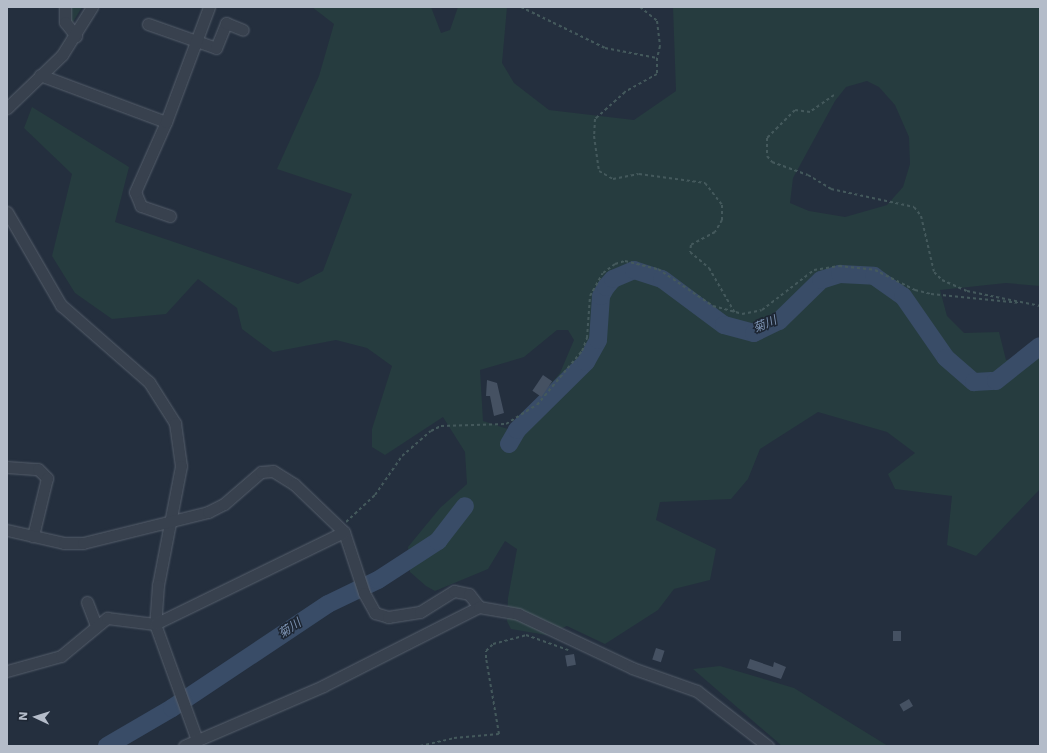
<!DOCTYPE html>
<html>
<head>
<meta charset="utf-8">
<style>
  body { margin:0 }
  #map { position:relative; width:1047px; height:753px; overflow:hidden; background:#242f3e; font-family:"DejaVu Sans","Noto Sans JP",sans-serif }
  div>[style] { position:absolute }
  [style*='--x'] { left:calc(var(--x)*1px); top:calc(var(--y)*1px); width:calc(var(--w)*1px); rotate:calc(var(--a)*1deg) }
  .green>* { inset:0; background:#263c3f }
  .river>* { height:18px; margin:-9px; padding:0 9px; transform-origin:9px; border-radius:9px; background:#394c67 }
  .building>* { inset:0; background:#455162; transform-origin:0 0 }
  .path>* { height:2px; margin-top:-1px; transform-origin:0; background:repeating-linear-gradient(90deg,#44595c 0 3px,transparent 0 6px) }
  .roads { filter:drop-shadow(0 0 1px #565f6c) drop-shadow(0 0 1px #565f6c) }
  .minor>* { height:11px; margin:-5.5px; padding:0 5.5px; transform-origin:5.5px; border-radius:5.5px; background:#38414e }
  span { translate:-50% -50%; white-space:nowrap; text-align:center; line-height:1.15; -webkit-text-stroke:3px #1d2633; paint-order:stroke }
  .water-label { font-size:12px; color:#7c92b1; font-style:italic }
  .frame { position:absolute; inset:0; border:8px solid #b4bcc9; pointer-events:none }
  .north { position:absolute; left:16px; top:697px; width:40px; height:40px; -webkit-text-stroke:3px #1d2633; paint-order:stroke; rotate:274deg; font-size:11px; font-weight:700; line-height:16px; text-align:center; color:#b4bcc9 }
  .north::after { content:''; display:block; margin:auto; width:14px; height:18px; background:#b4bcc9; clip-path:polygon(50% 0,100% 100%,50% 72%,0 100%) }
</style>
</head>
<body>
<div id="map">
  <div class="green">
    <div style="clip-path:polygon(66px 7px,82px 7px,67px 32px)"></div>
    <div style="clip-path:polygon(evenodd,312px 7px,431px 7px,441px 33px,450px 30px,458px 7px,507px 7px,502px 63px,514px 83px,549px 110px,634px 120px,676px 91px,673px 7px,1040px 7px,1040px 286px,1006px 283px,940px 290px,947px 316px,964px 333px,999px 332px,1006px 360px,1040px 356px,1040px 489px,976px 556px,947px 545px,952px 496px,895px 489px,888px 474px,915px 453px,887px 432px,818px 412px,760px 449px,748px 479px,731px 499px,660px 502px,656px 520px,716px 549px,710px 580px,674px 589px,658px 610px,605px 644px,567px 626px,546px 635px,511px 629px,507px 621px,508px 598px,517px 549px,505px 541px,488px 569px,435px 591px,426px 586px,410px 572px,408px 547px,440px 508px,467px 484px,465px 452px,443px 417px,385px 455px,372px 447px,372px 429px,392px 366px,367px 348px,336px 340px,273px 352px,242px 329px,237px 308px,198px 279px,166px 314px,112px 319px,75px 293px,52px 256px,72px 174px,24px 128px,32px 107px,129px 167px,115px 222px,298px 284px,323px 271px,352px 194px,277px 169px,319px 76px,334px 24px,312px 7px,867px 81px,879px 87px,895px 105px,909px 137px,910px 164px,903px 187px,887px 205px,845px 217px,809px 211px,790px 203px,793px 178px,835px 101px,846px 87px,867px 81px,312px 7px,557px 330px,568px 330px,574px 340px,560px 373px,511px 430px,483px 421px,480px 370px,524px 357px,557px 330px)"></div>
    <div style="clip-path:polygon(720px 666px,794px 688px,888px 746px,782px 746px,693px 669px)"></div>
  </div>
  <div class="river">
    <div style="--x:509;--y:444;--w:16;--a:-60"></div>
    <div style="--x:517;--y:430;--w:97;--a:-44.6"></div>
    <div style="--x:586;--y:362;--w:25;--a:-61"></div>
    <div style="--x:598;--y:340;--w:44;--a:-86.1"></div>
    <div style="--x:601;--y:296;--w:10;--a:-61"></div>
    <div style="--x:606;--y:287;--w:11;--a:-49"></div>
    <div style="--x:613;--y:279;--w:23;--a:-23"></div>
    <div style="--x:634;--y:270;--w:29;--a:18"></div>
    <div style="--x:662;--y:279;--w:77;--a:36.6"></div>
    <div style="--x:724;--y:325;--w:31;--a:15"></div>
    <div style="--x:754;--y:333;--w:28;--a:-26"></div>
    <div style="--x:779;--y:321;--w:59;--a:-44.3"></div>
    <div style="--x:821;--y:280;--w:20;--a:-18"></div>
    <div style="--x:840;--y:274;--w:34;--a:3"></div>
    <div style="--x:874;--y:276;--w:35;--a:35"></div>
    <div style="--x:903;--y:296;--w:75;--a:55.3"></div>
    <div style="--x:946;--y:358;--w:37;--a:41"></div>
    <div style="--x:974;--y:382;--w:22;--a:-3"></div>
    <div style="--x:996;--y:381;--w:56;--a:-38.5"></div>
    <div style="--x:107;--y:746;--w:75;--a:-30.3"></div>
    <div style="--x:172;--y:708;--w:187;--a:-33.7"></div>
    <div style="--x:328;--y:604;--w:55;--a:-25.6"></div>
    <div style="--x:378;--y:580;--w:72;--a:-33"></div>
    <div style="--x:438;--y:541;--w:44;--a:-52.4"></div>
  </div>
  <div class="building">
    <div style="left:543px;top:375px;width:11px;height:19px;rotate:34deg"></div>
    <div style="clip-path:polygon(487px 380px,497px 383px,504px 413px,494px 416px,490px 396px,486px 396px)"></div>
    <div style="left:893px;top:631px;width:8px;height:10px"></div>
    <div style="left:656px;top:648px;width:9px;height:12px;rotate:18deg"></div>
    <div style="left:574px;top:654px;width:11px;height:9px;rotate:80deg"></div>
    <div style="clip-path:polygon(750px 659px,773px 667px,774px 662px,786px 667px,781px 679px,747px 668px)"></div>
    <div style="left:909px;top:699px;width:8px;height:11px;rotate:60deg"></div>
  </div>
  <div class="path">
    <div style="--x:521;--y:7;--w:93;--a:26"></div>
    <div style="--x:605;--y:48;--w:53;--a:10.9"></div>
    <div style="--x:657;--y:58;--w:16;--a:90"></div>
    <div style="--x:657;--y:74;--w:37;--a:151"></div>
    <div style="--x:625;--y:92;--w:40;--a:138"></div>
    <div style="--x:595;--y:119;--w:17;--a:93"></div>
    <div style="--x:594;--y:136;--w:35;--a:82"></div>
    <div style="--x:599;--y:171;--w:16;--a:30"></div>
    <div style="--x:613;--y:179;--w:26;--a:-11"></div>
    <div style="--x:639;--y:174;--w:67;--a:7.8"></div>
    <div style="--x:705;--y:183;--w:28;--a:52"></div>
    <div style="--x:722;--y:205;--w:15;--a:90"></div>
    <div style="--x:722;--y:220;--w:14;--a:120"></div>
    <div style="--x:715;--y:232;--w:27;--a:152"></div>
    <div style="--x:691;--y:245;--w:7;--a:98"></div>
    <div style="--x:690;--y:252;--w:25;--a:40"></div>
    <div style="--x:709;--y:268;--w:52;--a:60"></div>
    <div style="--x:640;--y:7;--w:22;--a:39"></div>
    <div style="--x:657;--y:21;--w:25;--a:83"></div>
    <div style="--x:660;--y:46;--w:12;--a:104"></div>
    <div style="--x:834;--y:95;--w:29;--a:145"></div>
    <div style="--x:810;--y:112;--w:15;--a:-172"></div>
    <div style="--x:795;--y:110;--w:40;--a:135"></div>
    <div style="--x:767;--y:138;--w:18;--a:90"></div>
    <div style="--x:767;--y:156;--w:8;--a:50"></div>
    <div style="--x:772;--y:162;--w:38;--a:20"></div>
    <div style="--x:808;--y:175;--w:27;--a:31"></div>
    <div style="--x:831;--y:189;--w:85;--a:12.2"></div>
    <div style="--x:914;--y:207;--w:11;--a:52"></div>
    <div style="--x:921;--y:216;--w:57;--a:76.9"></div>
    <div style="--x:934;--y:272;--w:11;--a:45"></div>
    <div style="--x:942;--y:280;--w:27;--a:24"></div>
    <div style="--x:967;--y:291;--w:75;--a:11.6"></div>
    <div style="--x:346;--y:522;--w:40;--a:-43"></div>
    <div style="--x:375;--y:495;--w:47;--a:-55.3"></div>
    <div style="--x:402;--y:456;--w:38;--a:-41"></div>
    <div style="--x:431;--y:431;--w:11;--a:-27"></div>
    <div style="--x:441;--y:426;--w:65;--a:-1.8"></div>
    <div style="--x:506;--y:424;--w:36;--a:-32"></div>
    <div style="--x:537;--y:405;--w:70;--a:-50.2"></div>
    <div style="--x:582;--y:351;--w:14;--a:-69"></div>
    <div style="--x:587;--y:338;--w:42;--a:-85.9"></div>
    <div style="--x:590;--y:296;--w:26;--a:-61"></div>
    <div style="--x:603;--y:273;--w:15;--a:-37"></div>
    <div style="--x:615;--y:264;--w:10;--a:-17"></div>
    <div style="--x:625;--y:261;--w:34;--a:14"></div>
    <div style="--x:658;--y:269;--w:66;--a:33.9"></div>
    <div style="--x:713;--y:306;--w:30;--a:15"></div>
    <div style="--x:742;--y:314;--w:20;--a:-11"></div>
    <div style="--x:762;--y:310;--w:66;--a:-37.6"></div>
    <div style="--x:814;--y:270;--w:25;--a:-9"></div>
    <div style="--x:839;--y:266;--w:36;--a:6"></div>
    <div style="--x:875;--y:270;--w:45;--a:26.6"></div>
    <div style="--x:915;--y:290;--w:16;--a:14"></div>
    <div style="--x:931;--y:294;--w:88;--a:5.8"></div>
    <div style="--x:420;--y:746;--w:35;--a:-13"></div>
    <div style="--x:454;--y:738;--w:45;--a:-5.1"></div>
    <div style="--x:499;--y:734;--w:77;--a:-99.7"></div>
    <div style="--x:486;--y:658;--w:7;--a:-90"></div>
    <div style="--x:486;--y:651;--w:10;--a:-45"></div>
    <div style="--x:493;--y:644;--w:34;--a:-15"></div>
    <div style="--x:526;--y:635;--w:45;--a:19.7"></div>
  </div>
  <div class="roads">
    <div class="minor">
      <div style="--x:65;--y:7;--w:15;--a:90"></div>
      <div style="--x:65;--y:22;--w:18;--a:52"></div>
      <div style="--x:148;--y:24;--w:72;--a:19.4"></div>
      <div style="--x:216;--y:48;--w:27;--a:-68"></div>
      <div style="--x:226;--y:23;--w:18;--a:22"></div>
      <div style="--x:40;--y:75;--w:134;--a:20.5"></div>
      <div style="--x:7;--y:108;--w:76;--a:-43.9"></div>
      <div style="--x:62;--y:55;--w:57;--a:-58"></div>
      <div style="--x:7;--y:212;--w:108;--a:59.9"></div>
      <div style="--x:61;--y:305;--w:117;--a:41.2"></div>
      <div style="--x:149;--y:382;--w:49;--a:57.6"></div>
      <div style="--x:175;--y:423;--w:43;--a:82.1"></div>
      <div style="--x:181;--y:466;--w:121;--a:100.9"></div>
      <div style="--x:158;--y:585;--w:39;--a:94"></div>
      <div style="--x:155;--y:624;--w:123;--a:70.1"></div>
      <div style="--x:170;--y:216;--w:31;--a:-161"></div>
      <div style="--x:141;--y:206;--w:15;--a:-113"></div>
      <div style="--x:135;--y:192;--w:77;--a:-66.1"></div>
      <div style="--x:166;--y:122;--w:123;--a:-69.5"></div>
      <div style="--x:7;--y:467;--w:31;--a:4"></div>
      <div style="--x:38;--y:469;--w:13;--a:45"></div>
      <div style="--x:47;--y:478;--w:60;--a:103.6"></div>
      <div style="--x:7;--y:530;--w:58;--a:12.8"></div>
      <div style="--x:64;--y:543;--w:19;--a:0"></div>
      <div style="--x:83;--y:543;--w:129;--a:-13.9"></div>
      <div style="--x:208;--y:512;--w:18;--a:-27"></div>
      <div style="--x:224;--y:504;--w:49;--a:-40.9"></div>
      <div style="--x:261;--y:472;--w:12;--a:-5"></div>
      <div style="--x:273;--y:471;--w:25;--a:32"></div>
      <div style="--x:294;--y:484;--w:69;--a:43.8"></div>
      <div style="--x:344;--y:532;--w:64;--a:71.8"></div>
      <div style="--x:364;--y:593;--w:23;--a:61"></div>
      <div style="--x:375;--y:613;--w:14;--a:17"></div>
      <div style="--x:388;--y:617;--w:32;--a:-9"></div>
      <div style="--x:420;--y:612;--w:40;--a:-32"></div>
      <div style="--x:454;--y:591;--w:15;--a:11"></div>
      <div style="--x:469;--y:594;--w:16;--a:52"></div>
      <div style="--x:87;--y:602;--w:26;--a:69"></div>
      <div style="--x:7;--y:671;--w:56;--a:-15.5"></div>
      <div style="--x:61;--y:656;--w:60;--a:-39.6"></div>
      <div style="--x:107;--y:618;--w:48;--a:7.1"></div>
      <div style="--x:155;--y:624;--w:210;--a:-26"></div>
      <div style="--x:184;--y:746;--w:151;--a:-23.3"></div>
      <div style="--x:323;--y:686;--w:175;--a:-26.9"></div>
      <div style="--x:479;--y:607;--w:40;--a:10"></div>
      <div style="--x:518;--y:614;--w:126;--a:25.3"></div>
      <div style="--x:632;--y:668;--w:69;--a:19.5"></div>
      <div style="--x:697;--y:691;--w:90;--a:37.8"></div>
    </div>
  </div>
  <div class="water-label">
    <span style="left:765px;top:325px;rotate:-23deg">菊川</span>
    <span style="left:290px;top:629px;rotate:-34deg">菊川</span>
  </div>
  <div class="frame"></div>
  <div class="north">N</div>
</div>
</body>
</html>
